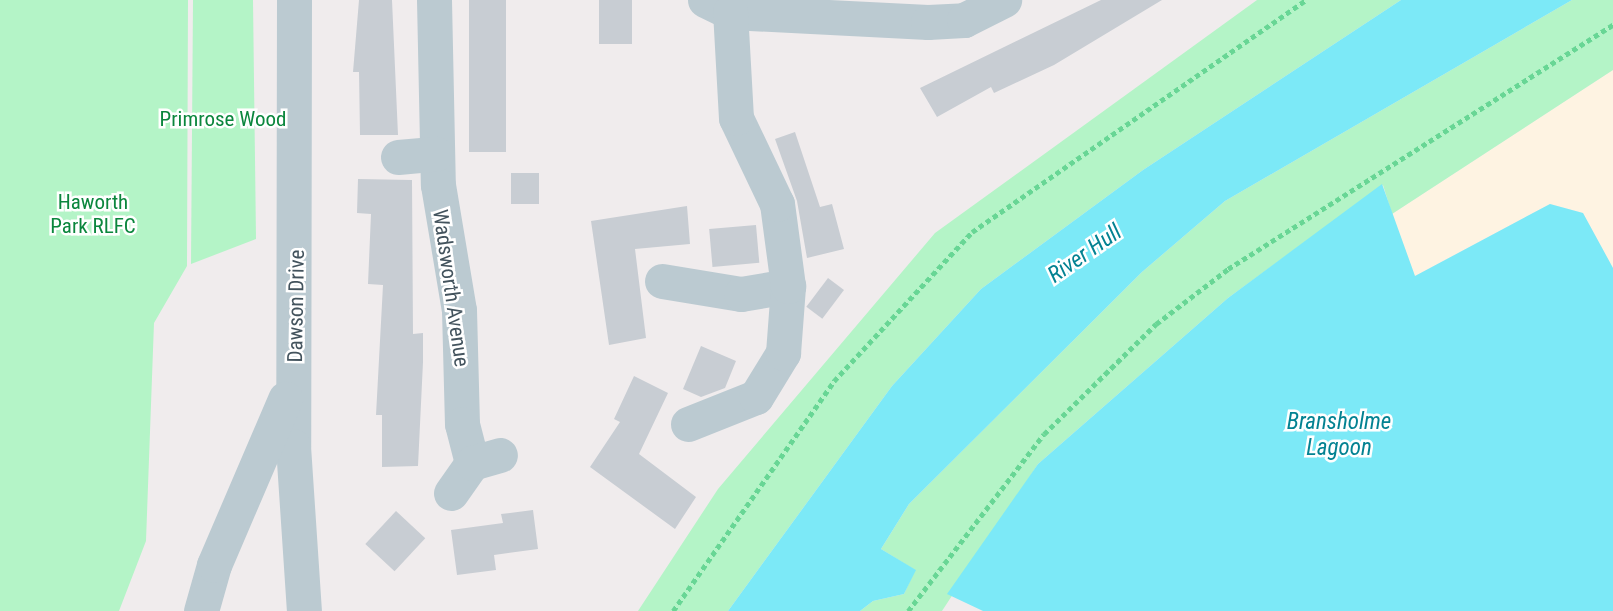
<!DOCTYPE html>
<html>
<head>
<meta charset="utf-8">
<style>
  body { margin:0 }
  #map { position:relative; width:1613px; height:611px; overflow:hidden; background:#f0eced; font-family:"Roboto Condensed",sans-serif }
  div>[style] { position:absolute }
  [style*='--x'] { left:calc(var(--x)*1px); top:calc(var(--y)*1px); width:calc(var(--w)*1px); rotate:calc(var(--a)*1deg) }
  .commercial>* { inset:0; background:#fef3e2 }
  .green>* { inset:0; background:#b4f4c7 }
  .water>* { inset:0; background:#7ce9f7 }
  .building>* { inset:0; background:#c8cdd3; transform-origin:0 0 }
  .path>* { height:4.5px; margin-top:-2.25px; transform-origin:0; background:repeating-linear-gradient(90deg,#68d695 0 5px,transparent 0 8.5px) }
  .minor>* { height:35px; margin:-17.5px; padding:0 17.5px; transform-origin:17.5px; border-radius:17.5px; background:#bbcad1 }
  span { translate:-50% -50%; white-space:nowrap; text-align:center; line-height:1.15; -webkit-text-stroke:5px #fff; paint-order:stroke }
  .park-label { font-size:21px; color:#0b863d }
  .street-label { font-size:21px; color:#43535d }
  .water-label { font-size:23px; color:#038292; font-style:italic }
</style>
</head>
<body>
<div id="map">
  <div class="commercial">
    <div style="clip-path:polygon(1613px 70px,1613px 268px,1583px 213px,1550px 204px,1415px 276px,1392px 214px)"></div>
  </div>
  <div class="green">
    <div style="clip-path:polygon(0 0,188px 0,187px 266px,154px 323px,146px 541px,119px 611px,0 611px)"></div>
    <div style="clip-path:polygon(193px 0,253px 0,256px 239px,191px 264px)"></div>
    <div style="clip-path:polygon(1257px 0,1401px 0,1143px 170px,981px 289px,892px 386px,728px 611px,638px 611px,718px 489px,935px 233px)"></div>
    <div style="clip-path:polygon(1572px 0,1613px 0,1613px 70px,1392px 214px,1383px 185px,1228px 298px,1038px 464px,942px 611px,860px 611px,873px 601px,904px 594px,915px 570px,881px 549px,909px 504px,1142px 272px,1225px 201px)"></div>
  </div>
  <div class="water">
    <div style="clip-path:polygon(1401px 0,1572px 0,1225px 201px,1142px 272px,909px 504px,881px 549px,916px 570px,904px 594px,873px 601px,860px 611px,728px 611px,892px 386px,981px 289px,1143px 170px)"></div>
    <div style="clip-path:polygon(1382px 184px,1415px 276px,1550px 204px,1583px 213px,1613px 268px,1613px 611px,983px 611px,947px 594px,1038px 464px,1228px 298px)"></div>
  </div>
  <div class="building">
    <div style="clip-path:polygon(359px 0,392px 0,398px 135px,360px 135px,359px 72px,353px 72px)"></div>
    <div style="left:469px;top:0;width:37px;height:152px"></div>
    <div style="left:599px;top:0;width:33px;height:44px"></div>
    <div style="clip-path:polygon(1101px 0,1162px 0,1054px 65px,994px 93px,991px 87px,937px 117px,920px 88px)"></div>
    <div style="clip-path:polygon(795px 132px,820px 207px,832px 204px,844px 249px,807px 258px,797px 201px,775px 139px)"></div>
    <div style="left:511px;top:173px;width:28px;height:31px"></div>
    <div style="clip-path:polygon(358px 179px,412px 180px,413px 334px,423px 333px,423px 362px,418px 466px,382px 467px,382px 415px,376px 415px,383px 285px,368px 284px,371px 214px,357px 213px)"></div>
    <div style="clip-path:polygon(687px 206px,690px 244px,635px 249px,646px 338px,609px 345px,591px 221px)"></div>
    <div style="left:756px;top:225px;width:38px;height:47px;rotate:85deg"></div>
    <div style="left:828px;top:278px;width:20px;height:36px;rotate:37deg"></div>
    <div style="clip-path:polygon(701px 346px,736px 361px,725px 388px,701px 397px,683px 389px)"></div>
    <div style="clip-path:polygon(634px 376px,668px 393px,639px 454px,696px 497px,675px 529px,590px 467px,620px 422px,614px 419px)"></div>
    <div style="clip-path:polygon(533px 510px,538px 549px,494px 555px,496px 570px,457px 575px,451px 530px,503px 523px,501px 514px)"></div>
    <div style="left:396px;top:511px;width:40px;height:45px;rotate:43deg"></div>
  </div>
  <div class="path">
    <div style="--x:673;--y:611;--w:281;--a:-55"></div>
    <div style="--x:834;--y:381;--w:203;--a:-47.2"></div>
    <div style="--x:972;--y:232;--w:407;--a:-34.8"></div>
    <div style="--x:908;--y:611;--w:223;--a:-52.5"></div>
    <div style="--x:1044;--y:434;--w:157;--a:-44.5"></div>
    <div style="--x:1156;--y:324;--w:91;--a:-37.4"></div>
    <div style="--x:1228;--y:269;--w:456;--a:-32.4"></div>
  </div>
  <div class="minor">
    <div style="--x:294;--y:0;--w:446;--a:90.1"></div>
    <div style="--x:293;--y:446;--w:165;--a:86.2"></div>
    <div style="--x:434;--y:0;--w:185;--a:88.8"></div>
    <div style="--x:438;--y:185;--w:127;--a:80.5"></div>
    <div style="--x:459;--y:310;--w:114;--a:88.5"></div>
    <div style="--x:462;--y:424;--w:40;--a:75.6"></div>
    <div style="--x:705;--y:0;--w:28;--a:26"></div>
    <div style="--x:730;--y:12;--w:198;--a:2.9"></div>
    <div style="--x:928;--y:22;--w:36;--a:-3"></div>
    <div style="--x:964;--y:20;--w:45;--a:-26.6"></div>
    <div style="--x:398;--y:157;--w:38;--a:-5"></div>
    <div style="--x:662;--y:281;--w:80;--a:9.3"></div>
    <div style="--x:741;--y:294;--w:48;--a:-9.7"></div>
    <div style="--x:688;--y:424;--w:73;--a:-21.7"></div>
    <div style="--x:756;--y:397;--w:52;--a:-58.5"></div>
    <div style="--x:783;--y:353;--w:67;--a:-85.7"></div>
    <div style="--x:788;--y:286;--w:83;--a:-97.6"></div>
    <div style="--x:777;--y:204;--w:95;--a:-115.5"></div>
    <div style="--x:736;--y:118;--w:106;--a:-93.2"></div>
    <div style="--x:451;--y:493;--w:37;--a:-55"></div>
    <div style="--x:472;--y:463;--w:29;--a:-16"></div>
    <div style="--x:201;--y:611;--w:48;--a:-74.2"></div>
    <div style="--x:214;--y:565;--w:181;--a:-66.8"></div>
  </div>
  <div class="park-label">
    <span style="left:223px;top:119px">Primrose Wood</span>
    <span style="left:93px;top:214px">Haworth<br>Park RLFC</span>
  </div>
  <div class="street-label">
    <span style="left:451px;top:288px;rotate:82deg">Wadsworth Avenue</span>
    <span style="left:296px;top:306px;rotate:-89deg">Dawson Drive</span>
  </div>
  <div class="water-label">
    <span style="left:1085px;top:254px;rotate:-35deg">River Hull</span>
    <span style="left:1339px;top:435px">Bransholme<br>Lagoon</span>
  </div>
</div>
</body>
</html>
